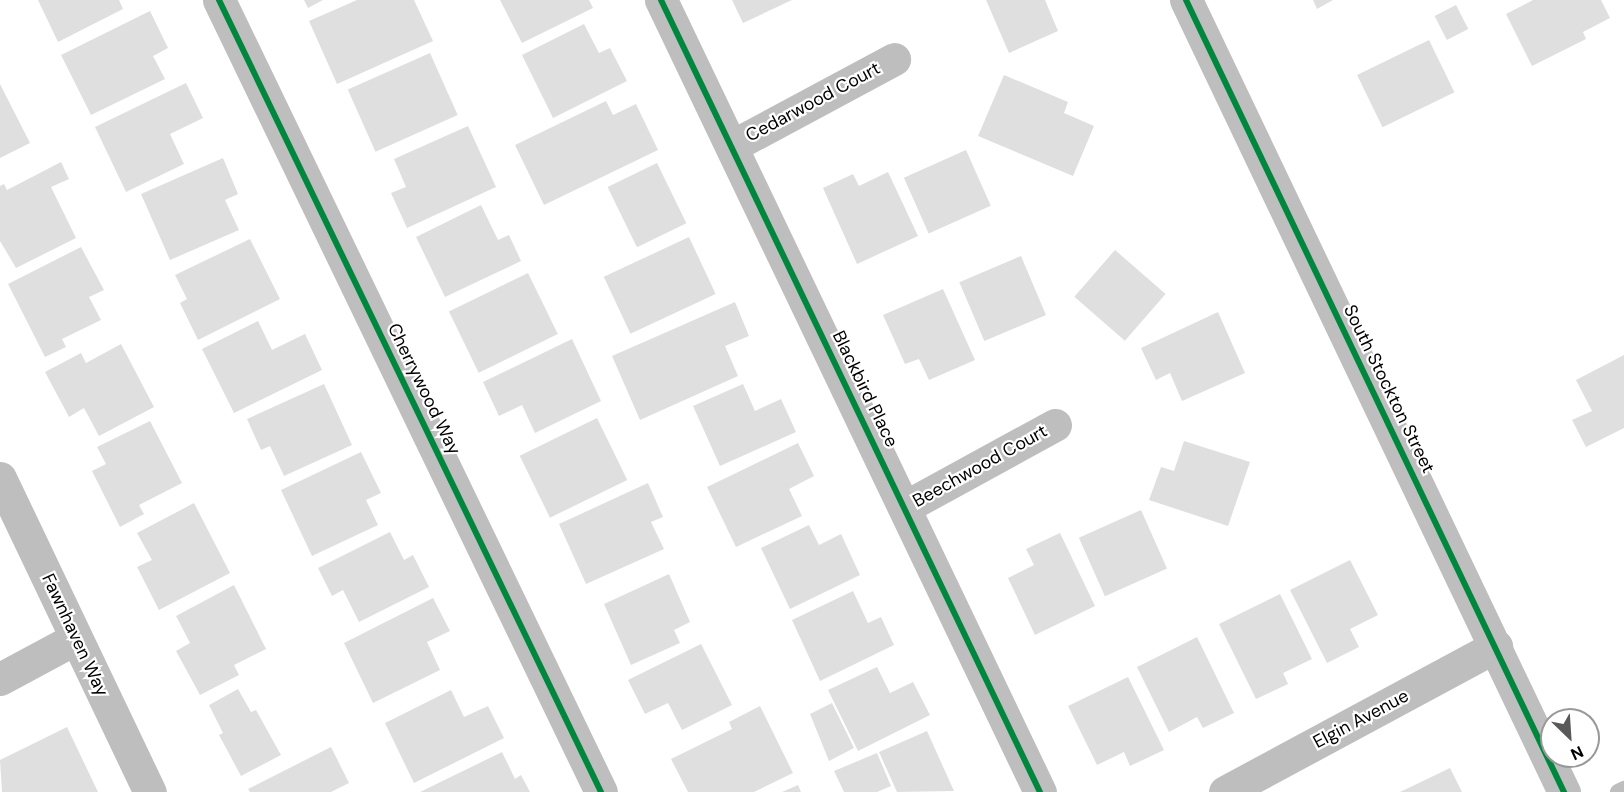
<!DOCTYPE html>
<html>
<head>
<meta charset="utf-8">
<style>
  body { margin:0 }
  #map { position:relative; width:1624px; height:792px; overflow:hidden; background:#fff; font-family:"DM Sans",sans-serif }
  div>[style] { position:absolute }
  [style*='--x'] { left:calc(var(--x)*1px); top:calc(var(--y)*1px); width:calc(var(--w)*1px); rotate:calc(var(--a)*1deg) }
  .building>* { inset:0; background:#dfdfdf; transform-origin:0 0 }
  .service>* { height:16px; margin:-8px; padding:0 8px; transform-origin:8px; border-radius:8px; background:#bebebe }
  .minor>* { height:33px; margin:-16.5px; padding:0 16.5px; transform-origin:16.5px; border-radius:16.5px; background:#bebebe }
  .tertiary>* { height:33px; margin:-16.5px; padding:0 16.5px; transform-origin:16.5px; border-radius:16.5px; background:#bebebe }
  .cycleway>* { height:6px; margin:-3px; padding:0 3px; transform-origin:3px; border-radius:3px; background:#00873e }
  span { translate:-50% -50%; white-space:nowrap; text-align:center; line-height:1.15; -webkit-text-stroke:4.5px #fff; paint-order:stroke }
  .street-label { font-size:18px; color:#000 }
  .north { position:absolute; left:1540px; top:708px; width:60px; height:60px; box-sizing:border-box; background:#fff; border:2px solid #999; border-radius:50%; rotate:155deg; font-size:16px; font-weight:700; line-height:24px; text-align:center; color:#000 }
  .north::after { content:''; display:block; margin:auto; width:21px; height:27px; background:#595959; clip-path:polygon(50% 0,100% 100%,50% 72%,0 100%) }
</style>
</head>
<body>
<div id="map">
  <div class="building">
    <div style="clip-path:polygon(38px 0,119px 0,123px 9px,58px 42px)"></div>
    <div style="clip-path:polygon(304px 0,323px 0,308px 8px)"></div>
    <div style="clip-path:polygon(357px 0,414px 0,433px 41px,337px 84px,309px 21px)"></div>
    <div style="clip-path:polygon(500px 0,589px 0,593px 8px,522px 43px)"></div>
    <div style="clip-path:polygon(732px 0,792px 0,743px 23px)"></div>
    <div style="clip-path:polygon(986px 0,1045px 0,1058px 31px,1009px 53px)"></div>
    <div style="clip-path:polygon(1313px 0,1333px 0,1317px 9px)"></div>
    <div style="clip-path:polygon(1533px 0,1601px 0,1610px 18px,1583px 32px,1586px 39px,1532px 66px,1506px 14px)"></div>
    <div style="left:1456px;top:5px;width:27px;height:24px;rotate:63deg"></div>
    <div style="clip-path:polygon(150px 11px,168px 48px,153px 56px,165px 79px,91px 115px,61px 55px)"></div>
    <div style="clip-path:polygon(584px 24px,599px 53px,610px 48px,627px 81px,553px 118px,522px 55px)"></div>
    <div style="left:1429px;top:40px;width:58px;height:80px;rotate:64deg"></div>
    <div style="left:430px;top:53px;width:68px;height:90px;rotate:66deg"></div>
    <div style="clip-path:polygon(1004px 75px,1068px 102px,1064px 113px,1094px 126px,1073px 176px,978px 136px)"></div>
    <div style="clip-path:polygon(186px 83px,203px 118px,170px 134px,184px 164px,126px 192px,95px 127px)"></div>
    <div style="clip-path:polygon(0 84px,30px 143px,0 158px)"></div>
    <div style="clip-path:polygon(606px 101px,613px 115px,636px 104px,658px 150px,544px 205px,515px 145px)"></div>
    <div style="clip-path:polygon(468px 126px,496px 187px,407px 228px,391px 193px,406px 187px,394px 159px)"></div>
    <div style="left:966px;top:150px;width:61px;height:68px;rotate:66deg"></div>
    <div style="clip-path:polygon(223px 158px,238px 194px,225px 200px,239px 230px,170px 260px,141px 194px)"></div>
    <div style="clip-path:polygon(61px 162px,69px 179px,51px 187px,76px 238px,16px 268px,0 241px,0 186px,4px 184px,7px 190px)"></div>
    <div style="left:657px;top:163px;width:67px;height:55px;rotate:64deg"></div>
    <div style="clip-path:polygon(888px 172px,918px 236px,857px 264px,823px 188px,853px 174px,859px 186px)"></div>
    <div style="clip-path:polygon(481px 205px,498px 240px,509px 235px,521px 261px,445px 297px,416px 237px)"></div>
    <div style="left:689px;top:237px;width:63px;height:94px;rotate:65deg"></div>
    <div style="clip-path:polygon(250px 239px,280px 299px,198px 340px,180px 303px,187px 299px,175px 275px)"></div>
    <div style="clip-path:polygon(81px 247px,104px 290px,89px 297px,101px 320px,62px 339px,66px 347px,45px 357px,8px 284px)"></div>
    <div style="left:1115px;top:250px;width:67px;height:62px;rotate:41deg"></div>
    <div style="left:1021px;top:256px;width:64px;height:67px;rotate:67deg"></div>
    <div style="left:528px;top:273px;width:68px;height:88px;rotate:64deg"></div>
    <div style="clip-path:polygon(943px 289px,975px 360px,929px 380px,919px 359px,905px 364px,883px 315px)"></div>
    <div style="clip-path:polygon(735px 302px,749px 336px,725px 346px,738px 376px,640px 420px,612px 356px)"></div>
    <div style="clip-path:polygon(1218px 312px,1245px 373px,1182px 401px,1170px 373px,1156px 380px,1141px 348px)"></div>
    <div style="clip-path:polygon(258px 321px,272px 350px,305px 334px,322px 370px,234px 413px,202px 349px)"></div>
    <div style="clip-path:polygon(572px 339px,601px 401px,535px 433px,522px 405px,499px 416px,483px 382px)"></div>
    <div style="clip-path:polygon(121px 344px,154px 407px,99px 436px,84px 408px,69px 417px,45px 372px,81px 353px,86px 363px)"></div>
    <div style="clip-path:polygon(1624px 355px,1624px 428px,1586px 447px,1572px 420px,1592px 411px,1576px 380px)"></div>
    <div style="clip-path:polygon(324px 384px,352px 445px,284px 476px,270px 446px,261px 450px,247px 419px)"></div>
    <div style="clip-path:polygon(743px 384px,755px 411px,781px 399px,796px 432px,720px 466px,693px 406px)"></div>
    <div style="left:597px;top:418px;width:69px;height:86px;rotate:64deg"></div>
    <div style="clip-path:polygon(150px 421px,182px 483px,139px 505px,144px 514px,120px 527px,92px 471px,106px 464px,97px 447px)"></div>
    <div style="clip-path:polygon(1184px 441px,1250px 462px,1228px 526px,1149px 500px,1161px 467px,1174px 471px)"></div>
    <div style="clip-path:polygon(798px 443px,814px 476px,789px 489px,802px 516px,736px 547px,707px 487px)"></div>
    <div style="clip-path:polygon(361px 452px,381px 493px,366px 500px,378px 525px,312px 556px,281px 490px)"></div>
    <div style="clip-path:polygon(648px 483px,663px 517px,651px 522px,664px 549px,586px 584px,559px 524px)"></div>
    <div style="clip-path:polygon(194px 503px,230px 573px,159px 610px,137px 567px,152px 560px,137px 533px)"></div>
    <div style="left:1141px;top:510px;width:64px;height:68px;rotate:66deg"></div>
    <div style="clip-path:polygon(809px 525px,819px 545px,841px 534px,860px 575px,790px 609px,761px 548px)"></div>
    <div style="clip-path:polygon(390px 532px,404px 560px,413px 555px,429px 587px,359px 622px,343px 590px,332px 596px,318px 568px)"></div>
    <div style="clip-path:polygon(1060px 533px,1095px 606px,1035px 635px,1008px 578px,1034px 565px,1026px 549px)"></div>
    <div style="clip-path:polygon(1350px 560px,1378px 615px,1350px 629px,1359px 647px,1327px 663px,1290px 590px)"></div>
    <div style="clip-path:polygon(669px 574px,690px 622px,674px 630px,680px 643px,631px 665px,604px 604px)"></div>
    <div style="clip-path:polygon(234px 585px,266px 649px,234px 665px,239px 675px,200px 695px,176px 651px,190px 643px,176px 616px)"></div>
    <div style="clip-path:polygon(853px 591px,868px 623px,881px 617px,894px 645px,820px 681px,792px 620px)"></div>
    <div style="clip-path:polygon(1280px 594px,1312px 659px,1283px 673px,1288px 684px,1256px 699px,1219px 624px)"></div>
    <div style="clip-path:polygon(433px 598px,450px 631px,427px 642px,440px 670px,373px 703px,344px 643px)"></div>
    <div style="clip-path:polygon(1197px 637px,1234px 713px,1203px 728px,1197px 717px,1169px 732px,1137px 667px)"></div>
    <div style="clip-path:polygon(701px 644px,732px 705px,682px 730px,668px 703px,645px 714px,628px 680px)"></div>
    <div style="clip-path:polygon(877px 667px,890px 693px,913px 682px,930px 715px,858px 751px,828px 690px)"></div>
    <div style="clip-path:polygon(1128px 677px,1164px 750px,1130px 766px,1124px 752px,1097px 765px,1068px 706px)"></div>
    <div style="clip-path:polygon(238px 689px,251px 712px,256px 710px,281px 755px,241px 776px,219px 735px,223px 733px,209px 705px)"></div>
    <div style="clip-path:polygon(451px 690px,464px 717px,488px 706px,504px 738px,414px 783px,385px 723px)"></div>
    <div style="clip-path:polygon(832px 703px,854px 748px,829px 761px,810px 714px)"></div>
    <div style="clip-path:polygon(760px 706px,793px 773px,754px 792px,688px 792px,671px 759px,732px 729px,729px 722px)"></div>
    <div style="clip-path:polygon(67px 727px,98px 792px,2px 792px,0 760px)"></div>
    <div style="clip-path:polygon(927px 731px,954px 791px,897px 792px,879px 752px)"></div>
    <div style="clip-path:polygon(331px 747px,349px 783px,331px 792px,250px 792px,248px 789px)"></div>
    <div style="clip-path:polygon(502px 752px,515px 779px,521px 775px,530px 792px,420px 792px)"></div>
    <div style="clip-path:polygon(877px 753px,891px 786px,877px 792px,844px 792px,834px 771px)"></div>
    <div style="clip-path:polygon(1450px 768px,1462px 792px,1400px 792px)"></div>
    <div style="clip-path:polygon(798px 785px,801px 792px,782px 792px)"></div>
  </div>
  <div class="service">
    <div style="--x:1618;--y:792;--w:7;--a:-27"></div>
  </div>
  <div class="minor">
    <div style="--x:219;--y:0;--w:879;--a:64.25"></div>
    <div style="--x:661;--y:0;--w:878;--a:64.43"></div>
    <div style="--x:732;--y:146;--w:184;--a:-28.2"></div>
    <div style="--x:0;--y:478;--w:348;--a:64.5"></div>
    <div style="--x:905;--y:507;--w:171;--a:-28.7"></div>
    <div style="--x:0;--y:679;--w:86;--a:-28.3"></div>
    <div style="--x:1225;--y:792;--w:308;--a:-28.3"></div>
  </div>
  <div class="tertiary">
    <div style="--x:1186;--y:0;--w:878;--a:64.49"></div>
  </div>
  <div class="cycleway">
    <div style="--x:219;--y:0;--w:879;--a:64.25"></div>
    <div style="--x:661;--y:0;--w:878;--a:64.43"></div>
    <div style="--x:1186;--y:0;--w:878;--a:64.49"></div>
  </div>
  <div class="street-label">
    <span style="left:813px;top:102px;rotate:-28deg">Cedarwood Court</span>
    <span style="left:424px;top:389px;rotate:64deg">Cherrywood Way</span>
    <span style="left:865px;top:389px;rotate:64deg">Blackbird Place</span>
    <span style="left:1389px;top:389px;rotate:64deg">South Stockton Street</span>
    <span style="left:980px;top:466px;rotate:-29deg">Beechwood Court</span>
    <span style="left:75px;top:635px;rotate:65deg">Fawnhaven Way</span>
    <span style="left:1361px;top:719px;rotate:-28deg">Elgin Avenue</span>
  </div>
  <div class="north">N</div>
</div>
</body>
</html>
